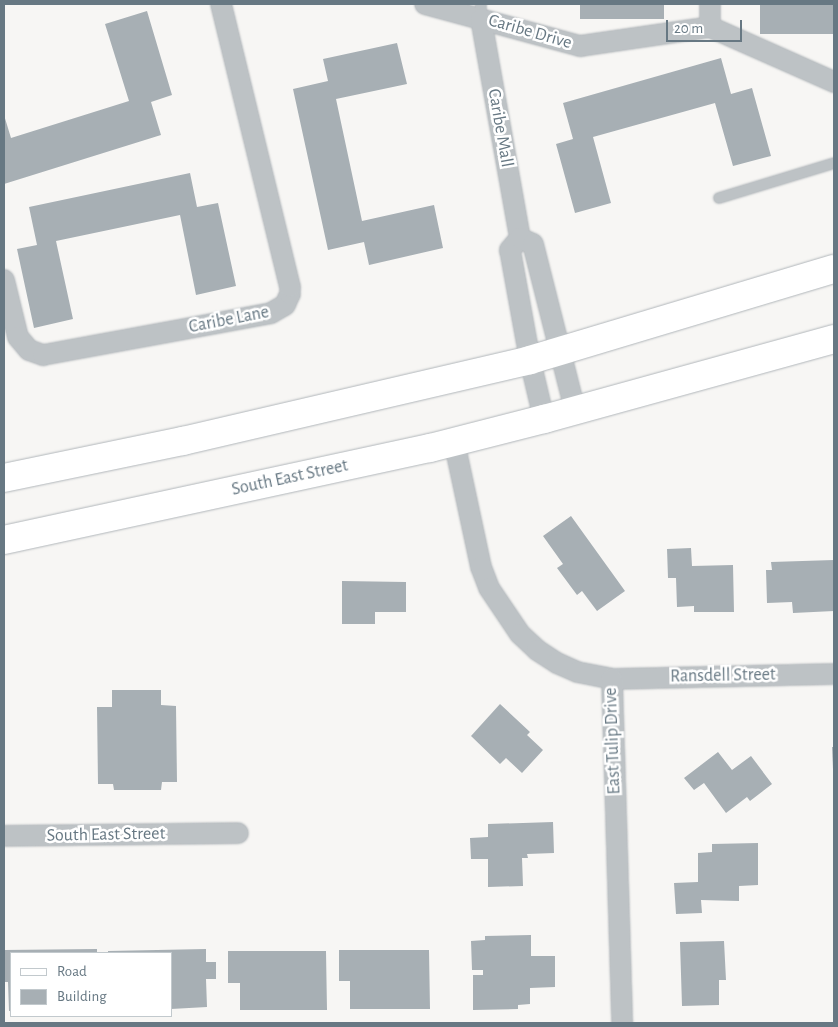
<!DOCTYPE html>
<html>
<head>
<meta charset="utf-8">
<style>
  body { margin:0 }
  #map { position:relative; width:838px; height:1027px; overflow:hidden; background:#f7f6f4; font-family:"Alegreya Sans",sans-serif }
  div>[style] { position:absolute }
  [style*='--x'] { left:calc(var(--x)*1px); top:calc(var(--y)*1px); width:calc(var(--w)*1px); rotate:calc(var(--a)*1deg) }
  .building>* { inset:0; background:#a7afb4; transform-origin:0 0 }
  .roads { filter:drop-shadow(0 0 1px #b1b6ba) drop-shadow(0 0 1px #b1b6ba) }
  .service>* { height:10px; margin:-5px; padding:0 5px; transform-origin:5px; border-radius:5px; background:#bdc2c5 }
  .minor>* { height:20px; margin:-10px; padding:0 10px; transform-origin:10px; border-radius:10px; background:#bdc2c5 }
  .primary>* { height:28px; margin:-14px; padding:0 14px; transform-origin:14px; border-radius:14px; background:#fff }
  span { translate:-50% -50%; white-space:nowrap; text-align:center; line-height:1.15; -webkit-text-stroke:5px #fff; paint-order:stroke }
  .street-label { font-size:18px; color:#677883 }
  .frame { position:absolute; inset:0; border:5px solid #677883; pointer-events:none }
  .legend { position:absolute; left:10px; top:952px; width:162px; height:65px; box-sizing:border-box; background:#fff; border:1px solid #c2c9cd; margin:0; padding:6px 9px; list-style:none; font-size:15px; color:#677883 }
  .legend li { display:flex; align-items:center; gap:10px; height:25px }
  .legend b { width:25px; border:1px solid #c2c9cd }
  .scale { position:absolute; left:666px; top:20px; width:76px; height:22px; box-sizing:border-box; border:2px solid #677883; border-top:0; padding-left:6px; font-size:15px; line-height:18px; white-space:nowrap; color:#677883; -webkit-text-stroke:4px #fff; paint-order:stroke }
</style>
</head>
<body>
<div id="map">
  <div class="building">
    <div style="left:580px;top:4px;width:84px;height:15px"></div>
    <div style="left:760px;top:4px;width:74px;height:30px"></div>
    <div style="clip-path:polygon(147px 11px,172px 95px,151px 102px,161px 135px,4px 184px,4px 115px,11px 138px,129px 101px,105px 24px)"></div>
    <div style="clip-path:polygon(397px 43px,407px 84px,336px 99px,362px 221px,434px 205px,443px 248px,369px 265px,364px 242px,328px 250px,293px 89px,328px 81px,323px 59px)"></div>
    <div style="clip-path:polygon(721px 58px,731px 94px,752px 88px,771px 156px,733px 166px,715px 103px,593px 137px,611px 203px,575px 213px,556px 144px,573px 139px,563px 103px)"></div>
    <div style="clip-path:polygon(190px 173px,197px 207px,218px 203px,236px 286px,196px 295px,180px 215px,56px 241px,73px 319px,34px 328px,17px 249px,37px 245px,29px 207px)"></div>
    <div style="clip-path:polygon(571px 516px,625px 591px,597px 611px,582px 591px,577px 595px,557px 568px,563px 564px,543px 536px)"></div>
    <div style="clip-path:polygon(691px 548px,692px 566px,733px 565px,734px 612px,694px 612px,694px 606px,677px 607px,676px 578px,668px 578px,667px 549px)"></div>
    <div style="clip-path:polygon(834px 560px,834px 611px,793px 613px,792px 602px,767px 603px,766px 570px,772px 570px,771px 562px)"></div>
    <div style="clip-path:polygon(342px 581px,406px 582px,406px 612px,375px 612px,375px 624px,342px 624px)"></div>
    <div style="clip-path:polygon(112px 690px,161px 690px,161px 705px,176px 706px,177px 782px,162px 782px,161px 790px,114px 790px,113px 784px,98px 784px,97px 707px,112px 707px)"></div>
    <div style="clip-path:polygon(500px 704px,530px 732px,527px 735px,543px 750px,522px 773px,506px 758px,500px 764px,471px 736px)"></div>
    <div style="clip-path:polygon(832px 747px,834px 747px,834px 769px,833px 769px)"></div>
    <div style="clip-path:polygon(718px 752px,732px 770px,751px 756px,772px 784px,750px 801px,747px 797px,726px 813px,704px 783px,694px 790px,684px 778px)"></div>
    <div style="clip-path:polygon(553px 822px,554px 853px,527px 854px,528px 858px,522px 858px,523px 886px,488px 887px,488px 859px,471px 859px,470px 838px,488px 837px,488px 824px)"></div>
    <div style="clip-path:polygon(758px 843px,758px 885px,739px 886px,739px 901px,701px 900px,702px 913px,676px 914px,674px 883px,698px 882px,698px 853px,712px 852px,712px 844px)"></div>
    <div style="clip-path:polygon(531px 935px,531px 956px,555px 956px,555px 987px,530px 988px,530px 1004px,518px 1005px,518px 1009px,473px 1010px,473px 975px,483px 975px,483px 970px,472px 970px,471px 941px,485px 940px,485px 936px)"></div>
    <div style="clip-path:polygon(724px 941px,726px 980px,719px 980px,719px 1005px,682px 1006px,680px 942px)"></div>
    <div style="clip-path:polygon(97px 949px,97px 953px,11px 953px,11px 1011px,9px 1011px,8px 982px,4px 982px,4px 950px)"></div>
    <div style="clip-path:polygon(206px 949px,206px 962px,216px 962px,216px 979px,206px 979px,207px 1007px,171px 1009px,171px 953px,108px 953px,108px 951px)"></div>
    <div style="clip-path:polygon(339px 950px,429px 950px,430px 1009px,350px 1009px,350px 981px,339px 981px)"></div>
    <div style="clip-path:polygon(228px 951px,326px 951px,327px 1010px,240px 1010px,240px 983px,228px 983px)"></div>
  </div>
  <div class="roads">
    <div class="service">
      <div style="--x:481;--y:19;--w:15;--a:-90"></div>
      <div style="--x:719;--y:198;--w:120;--a:-16.9"></div>
    </div>
    <div class="minor">
      <div style="--x:425;--y:4;--w:161;--a:15.2"></div>
      <div style="--x:580;--y:46;--w:131;--a:-8.3"></div>
      <div style="--x:710;--y:27;--w:136;--a:23.9"></div>
      <div style="--x:710;--y:4;--w:23;--a:90"></div>
      <div style="--x:481;--y:19;--w:222;--a:79.9"></div>
      <div style="--x:520;--y:238;--w:16;--a:130"></div>
      <div style="--x:510;--y:250;--w:112;--a:79.7"></div>
      <div style="--x:530;--y:360;--w:61;--a:76.7"></div>
      <div style="--x:520;--y:238;--w:14;--a:25"></div>
      <div style="--x:533;--y:244;--w:171;--a:75.8"></div>
      <div style="--x:4;--y:280;--w:59;--a:76.2"></div>
      <div style="--x:18;--y:337;--w:17;--a:50"></div>
      <div style="--x:29;--y:350;--w:15;--a:20"></div>
      <div style="--x:43;--y:355;--w:232;--a:-10.4"></div>
      <div style="--x:271;--y:313;--w:16;--a:-30"></div>
      <div style="--x:285;--y:305;--w:12;--a:-66"></div>
      <div style="--x:290;--y:294;--w:7;--a:-90"></div>
      <div style="--x:290;--y:287;--w:291;--a:-103.7"></div>
      <div style="--x:454;--y:441;--w:129;--a:77.9"></div>
      <div style="--x:481;--y:567;--w:22;--a:69"></div>
      <div style="--x:489;--y:588;--w:55;--a:56"></div>
      <div style="--x:520;--y:634;--w:23;--a:43"></div>
      <div style="--x:537;--y:650;--w:24;--a:33"></div>
      <div style="--x:557;--y:663;--w:22;--a:24"></div>
      <div style="--x:577;--y:672;--w:36;--a:11"></div>
      <div style="--x:612;--y:679;--w:222;--a:-1.3"></div>
      <div style="--x:612;--y:679;--w:344;--a:88.3"></div>
      <div style="--x:4;--y:836;--w:234;--a:-0.7"></div>
    </div>
    <div class="primary">
      <div style="--x:4;--y:478;--w:183;--a:-11.7"></div>
      <div style="--x:183;--y:441;--w:356;--a:-13.1"></div>
      <div style="--x:530;--y:360;--w:317;--a:-16.7"></div>
      <div style="--x:4;--y:540;--w:436;--a:-12.2"></div>
      <div style="--x:430;--y:448;--w:118;--a:-14.3"></div>
      <div style="--x:544;--y:419;--w:301;--a:-15.4"></div>
    </div>
  </div>
  <div class="street-label">
    <span style="left:530px;top:32px;rotate:16deg">Caribe Drive</span>
    <span style="left:500px;top:128px;rotate:80deg">Caribe Mall</span>
    <span style="left:229px;top:320px;rotate:-11deg">Caribe Lane</span>
    <span style="left:290px;top:478px;rotate:-12deg">South East Street</span>
    <span style="left:723px;top:676px;rotate:-1deg">Ransdell Street</span>
    <span style="left:613px;top:741px;rotate:-92deg">East Tulip Drive</span>
    <span style="left:106px;top:835px;rotate:-1deg">South East Street</span>
  </div>
  <div class="frame"></div>
  <ul class="legend">
  <li><b style="height:6px;background:#fff"></b>Road</li>
  <li><b style="height:14px;background:#a7afb4"></b>Building</li>
  </ul>
  <div class="scale">20 m</div>
</div>
</body>
</html>
